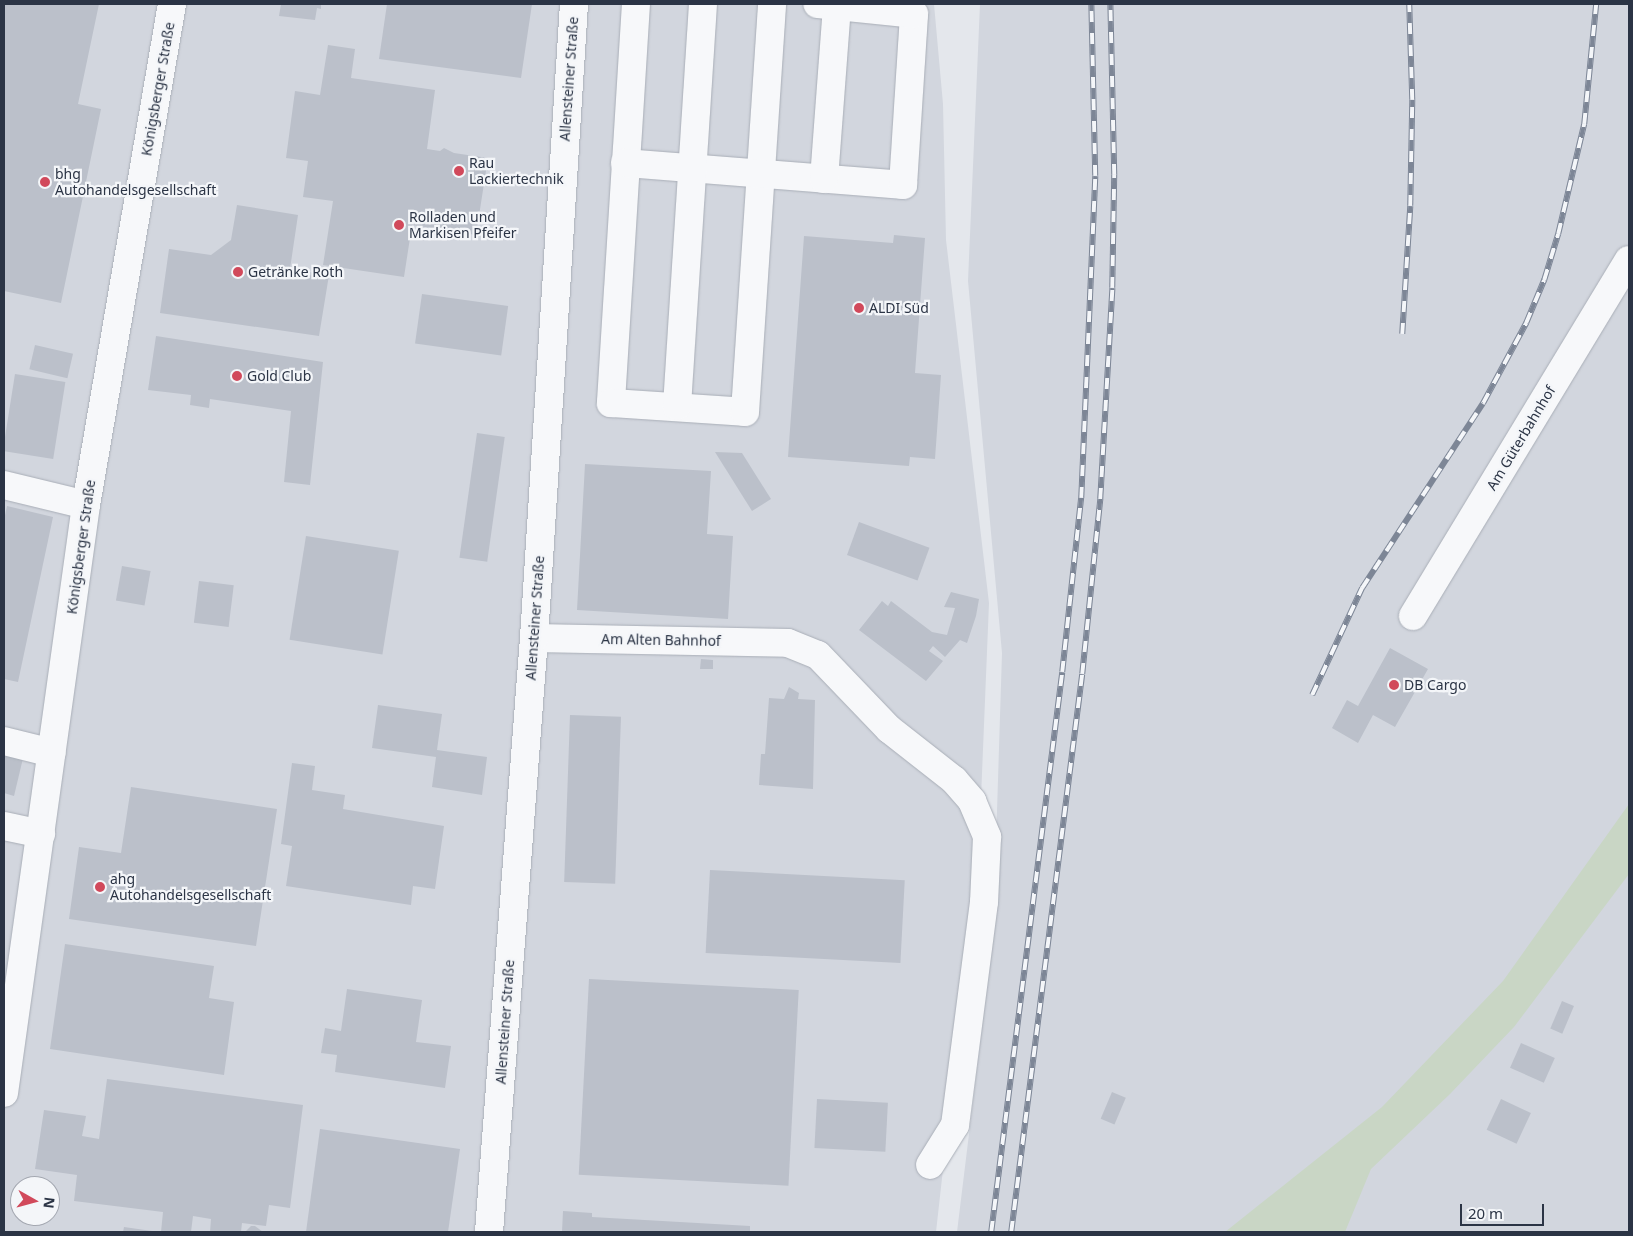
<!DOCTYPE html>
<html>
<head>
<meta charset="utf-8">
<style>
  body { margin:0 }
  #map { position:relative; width:1633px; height:1236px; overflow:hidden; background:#e4e7ec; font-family:"Noto Sans",sans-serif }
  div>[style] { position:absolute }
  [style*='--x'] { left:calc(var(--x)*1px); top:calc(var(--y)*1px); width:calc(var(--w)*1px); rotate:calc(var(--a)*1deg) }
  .built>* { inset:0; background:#d2d6de }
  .green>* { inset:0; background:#c9d6c5 }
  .building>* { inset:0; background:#bbc0ca; transform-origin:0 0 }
  .roads { filter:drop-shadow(0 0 1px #a9aeb7) drop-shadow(0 0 1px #a9aeb7) }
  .minor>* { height:28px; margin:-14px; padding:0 14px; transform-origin:14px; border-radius:14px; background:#f7f8fa }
  .rail>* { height:5.5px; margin-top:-2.75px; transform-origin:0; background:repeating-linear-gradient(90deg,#f4f6f9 0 11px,#7d8696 0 22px); box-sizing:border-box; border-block:1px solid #7d8696 }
  .dots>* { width:14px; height:14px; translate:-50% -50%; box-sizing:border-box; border:2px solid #f4f6f9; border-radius:50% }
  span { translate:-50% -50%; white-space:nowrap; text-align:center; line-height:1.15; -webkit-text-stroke:4.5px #f4f6f9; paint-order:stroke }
  .street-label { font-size:14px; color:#2b3445 }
  .poi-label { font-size:14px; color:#2b3445 }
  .left { translate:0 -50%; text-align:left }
  .frame { position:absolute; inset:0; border:5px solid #2b3445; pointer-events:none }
  .north { position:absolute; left:10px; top:1176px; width:50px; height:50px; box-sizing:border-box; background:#f4f6f9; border:1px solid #a4a8b1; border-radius:50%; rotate:97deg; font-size:14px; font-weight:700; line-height:20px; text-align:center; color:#2b3445 }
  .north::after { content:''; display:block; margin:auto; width:18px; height:22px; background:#d1495b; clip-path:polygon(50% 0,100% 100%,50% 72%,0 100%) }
  .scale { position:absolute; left:1460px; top:1204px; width:84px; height:22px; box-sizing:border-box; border:2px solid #2b3445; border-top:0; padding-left:6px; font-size:15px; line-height:18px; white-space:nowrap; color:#2b3445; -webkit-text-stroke:4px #f4f6f9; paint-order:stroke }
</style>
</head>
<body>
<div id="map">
  <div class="built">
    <div style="clip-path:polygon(evenodd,4px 4px,934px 4px,943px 104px,946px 240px,989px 603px,979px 847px,936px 1232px,4px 1232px,4px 4px,20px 1186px,50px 1186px,50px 1216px,20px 1216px,20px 1186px)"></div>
    <div style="clip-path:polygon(980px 4px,1629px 4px,1629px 1232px,957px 1232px,993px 938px,1002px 653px,968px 281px)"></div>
  </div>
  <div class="green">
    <div style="clip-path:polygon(1629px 804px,1629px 874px,1514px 1027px,1450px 1094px,1371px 1169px,1345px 1232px,1225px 1232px,1382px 1107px,1503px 981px)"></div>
  </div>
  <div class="building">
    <div style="clip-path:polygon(4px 4px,99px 4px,78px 104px,101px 109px,61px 303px,4px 291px)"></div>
    <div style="clip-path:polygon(281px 4px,321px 4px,321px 9px,317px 8px,315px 20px,279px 16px)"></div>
    <div style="clip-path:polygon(387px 4px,532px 4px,521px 78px,379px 59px)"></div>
    <div style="clip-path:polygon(328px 45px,355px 49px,351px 78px,435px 90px,427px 149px,440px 151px,444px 148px,454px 153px,488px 158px,476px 235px,412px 225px,404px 277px,323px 265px,333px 201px,303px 197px,308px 161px,286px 158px,295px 91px,320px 95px)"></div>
    <div style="clip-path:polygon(237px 205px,298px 215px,290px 269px,329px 275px,319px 336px,160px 313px,169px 249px,211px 255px,231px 240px)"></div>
    <div style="clip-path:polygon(894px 235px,925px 238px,915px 373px,941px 375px,935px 459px,910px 457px,909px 466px,788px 457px,804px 236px,893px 243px)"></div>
    <div style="left:422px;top:294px;width:87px;height:50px;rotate:8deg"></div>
    <div style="clip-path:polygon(156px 336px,323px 362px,310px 485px,284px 482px,291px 411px,210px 399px,209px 408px,190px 405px,191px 395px,148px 390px)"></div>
    <div style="left:35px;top:345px;width:39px;height:25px;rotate:13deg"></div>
    <div style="left:15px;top:374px;width:51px;height:78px;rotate:9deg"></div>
    <div style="left:477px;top:433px;width:28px;height:126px;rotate:8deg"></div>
    <div style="clip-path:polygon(715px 452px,742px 453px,771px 499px,752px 511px)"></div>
    <div style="clip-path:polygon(585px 464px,711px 471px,707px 534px,733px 536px,728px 619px,577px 610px)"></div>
    <div style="clip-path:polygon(7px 506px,53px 517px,18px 682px,4px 679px,4px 520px)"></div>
    <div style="left:859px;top:522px;width:75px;height:35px;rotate:20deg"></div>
    <div style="left:306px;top:536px;width:94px;height:105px;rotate:9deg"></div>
    <div style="left:122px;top:566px;width:29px;height:35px;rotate:10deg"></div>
    <div style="left:199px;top:581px;width:35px;height:42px;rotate:7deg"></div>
    <div style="clip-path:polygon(951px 592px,979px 599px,976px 616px,967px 643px,960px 640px,945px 657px,933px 646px,929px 651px,943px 661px,926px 681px,859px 630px,882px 601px,888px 606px,891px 601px,932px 632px,947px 635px,955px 608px,944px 607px)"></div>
    <div style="clip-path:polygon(1390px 648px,1428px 669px,1395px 727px,1373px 715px,1358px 743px,1332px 728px,1347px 700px,1358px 706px)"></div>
    <div style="clip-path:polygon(701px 659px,713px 660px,713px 669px,700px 669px)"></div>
    <div style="clip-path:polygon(789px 687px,799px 693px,798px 699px,815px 700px,813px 789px,759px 785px,761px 754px,765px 754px,769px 698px,784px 699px)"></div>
    <div style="clip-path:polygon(378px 705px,442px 714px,437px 750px,487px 757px,482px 795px,432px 787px,436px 757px,372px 748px)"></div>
    <div style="left:570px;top:715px;width:51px;height:167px;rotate:2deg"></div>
    <div style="clip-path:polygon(4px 750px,24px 754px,14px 796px,4px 793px)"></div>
    <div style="clip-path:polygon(292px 763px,315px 766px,312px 790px,345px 795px,343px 809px,444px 826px,435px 889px,413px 886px,411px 905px,286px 886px,292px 846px,281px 844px)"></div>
    <div style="clip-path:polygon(131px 787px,277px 809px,256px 946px,69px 919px,79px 847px,121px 853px)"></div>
    <div style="left:710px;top:870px;width:195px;height:83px;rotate:3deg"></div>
    <div style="clip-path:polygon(65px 944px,214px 966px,209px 998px,234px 1002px,224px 1075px,50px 1049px)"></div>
    <div style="left:589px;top:979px;width:210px;height:196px;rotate:3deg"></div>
    <div style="clip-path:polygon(347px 989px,422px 1000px,416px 1042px,451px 1046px,445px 1088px,335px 1072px,337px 1055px,321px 1053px,325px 1028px,341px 1031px)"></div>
    <div style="left:1562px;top:1001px;width:13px;height:30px;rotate:23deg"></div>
    <div style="left:1521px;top:1043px;width:37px;height:27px;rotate:24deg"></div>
    <div style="clip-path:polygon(107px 1079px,303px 1105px,290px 1208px,269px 1205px,266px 1226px,242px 1223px,241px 1232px,210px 1232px,211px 1219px,193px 1216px,191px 1232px,161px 1232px,163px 1212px,74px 1201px,77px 1175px,35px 1169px,44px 1110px,86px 1116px,82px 1136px,99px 1139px)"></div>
    <div style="left:1112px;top:1092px;width:15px;height:29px;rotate:23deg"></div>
    <div style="left:817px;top:1099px;width:71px;height:49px;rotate:3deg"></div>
    <div style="left:1501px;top:1099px;width:33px;height:34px;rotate:25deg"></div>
    <div style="clip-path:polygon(320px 1129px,460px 1149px,448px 1232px,306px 1232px)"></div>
    <div style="clip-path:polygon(563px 1211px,592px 1213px,592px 1217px,750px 1226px,750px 1232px,562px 1232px)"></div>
    <div style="clip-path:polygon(255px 1226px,263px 1232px,245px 1232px,251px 1226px)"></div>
    <div style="clip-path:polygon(124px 1227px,152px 1231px,152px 1232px,123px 1232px)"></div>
  </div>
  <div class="roads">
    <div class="minor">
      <div style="--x:636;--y:4;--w:400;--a:93.6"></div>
      <div style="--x:611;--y:403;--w:134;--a:3.8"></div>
      <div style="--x:745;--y:412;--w:409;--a:-86.2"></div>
      <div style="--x:625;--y:163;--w:279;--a:4.5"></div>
      <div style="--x:903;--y:185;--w:171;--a:-86.3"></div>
      <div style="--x:914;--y:14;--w:97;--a:-174.1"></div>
      <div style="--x:824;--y:179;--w:173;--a:-85.7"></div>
      <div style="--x:677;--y:406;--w:403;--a:-86.3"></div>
      <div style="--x:4;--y:485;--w:84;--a:13.7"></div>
      <div style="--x:1413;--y:616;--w:416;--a:-58.8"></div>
      <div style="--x:534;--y:638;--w:254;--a:1.1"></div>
      <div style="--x:788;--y:643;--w:32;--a:22"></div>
      <div style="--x:818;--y:655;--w:103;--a:46.2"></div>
      <div style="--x:889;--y:729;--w:83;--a:38.1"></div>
      <div style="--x:954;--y:780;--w:28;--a:49"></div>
      <div style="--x:972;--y:801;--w:39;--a:67"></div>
      <div style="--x:987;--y:837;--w:65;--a:92.6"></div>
      <div style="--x:984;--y:902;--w:225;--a:97.4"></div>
      <div style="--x:955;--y:1125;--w:47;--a:122"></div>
      <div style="--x:4;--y:741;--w:49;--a:14"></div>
      <div style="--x:4;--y:826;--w:38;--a:12"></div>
      <div style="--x:4;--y:1093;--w:594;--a:-82.06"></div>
      <div style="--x:86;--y:505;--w:508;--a:-80.26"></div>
      <div style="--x:489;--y:1232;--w:596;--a:-85.67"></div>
      <div style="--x:534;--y:638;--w:635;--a:-86.39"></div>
    </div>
  </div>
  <div class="rail">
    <div style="--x:1402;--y:334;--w:128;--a:-86.4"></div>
    <div style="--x:1410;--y:206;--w:106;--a:-88.9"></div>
    <div style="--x:1412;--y:100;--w:96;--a:-91.8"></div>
    <div style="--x:1312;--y:695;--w:118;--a:-65"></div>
    <div style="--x:1362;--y:588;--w:221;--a:-56.8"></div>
    <div style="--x:1483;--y:403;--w:91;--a:-61.7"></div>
    <div style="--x:1526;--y:323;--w:47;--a:-67.3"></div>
    <div style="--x:1544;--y:280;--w:48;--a:-73.1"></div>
    <div style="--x:1558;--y:234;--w:113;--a:-76.7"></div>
    <div style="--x:1584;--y:124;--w:121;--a:-84.3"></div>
    <div style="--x:991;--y:1232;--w:564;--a:-82.77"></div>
    <div style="--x:1062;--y:672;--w:175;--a:-83.8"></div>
    <div style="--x:1081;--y:498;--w:322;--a:-87.5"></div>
    <div style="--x:1095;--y:176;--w:172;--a:-91.3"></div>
    <div style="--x:1011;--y:1232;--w:562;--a:-82.75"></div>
    <div style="--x:1082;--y:674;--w:176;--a:-84.1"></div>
    <div style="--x:1100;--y:499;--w:211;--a:-86.7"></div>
    <div style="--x:1112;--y:288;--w:113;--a:-89"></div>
    <div style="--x:1114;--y:175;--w:171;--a:-91.3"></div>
  </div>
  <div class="dots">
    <div style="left:459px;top:171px;background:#d1495b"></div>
    <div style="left:45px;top:182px;background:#d1495b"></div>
    <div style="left:399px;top:225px;background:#d1495b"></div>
    <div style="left:238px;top:272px;background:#d1495b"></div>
    <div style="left:859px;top:308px;background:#d1495b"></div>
    <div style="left:237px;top:376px;background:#d1495b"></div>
    <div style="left:1394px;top:685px;background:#d1495b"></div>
    <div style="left:100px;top:887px;background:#d1495b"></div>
  </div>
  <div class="street-label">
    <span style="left:569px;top:79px;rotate:-86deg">Allensteiner Straße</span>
    <span style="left:158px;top:89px;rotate:-80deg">Königsberger Straße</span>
    <span style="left:1521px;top:438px;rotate:-59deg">Am Güterbahnhof</span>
    <span style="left:81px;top:547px;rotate:-82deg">Königsberger Straße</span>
    <span style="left:535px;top:618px;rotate:-86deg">Allensteiner Straße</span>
    <span style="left:661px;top:640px;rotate:1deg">Am Alten Bahnhof</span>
    <span style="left:505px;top:1022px;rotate:-86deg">Allensteiner Straße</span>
  </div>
  <div class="poi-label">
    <span class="left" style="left:469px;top:171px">Rau<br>Lackiertechnik</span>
    <span class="left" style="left:55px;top:182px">bhg<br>Autohandelsgesellschaft</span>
    <span class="left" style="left:409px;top:225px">Rolladen und<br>Markisen Pfeifer</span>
    <span class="left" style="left:248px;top:272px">Getränke Roth</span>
    <span class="left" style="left:869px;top:308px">ALDI Süd</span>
    <span class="left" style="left:247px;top:376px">Gold Club</span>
    <span class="left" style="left:1404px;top:685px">DB Cargo</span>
    <span class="left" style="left:110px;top:887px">ahg<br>Autohandelsgesellschaft</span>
  </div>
  <div class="frame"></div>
  <div class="north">N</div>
  <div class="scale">20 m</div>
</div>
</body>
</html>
